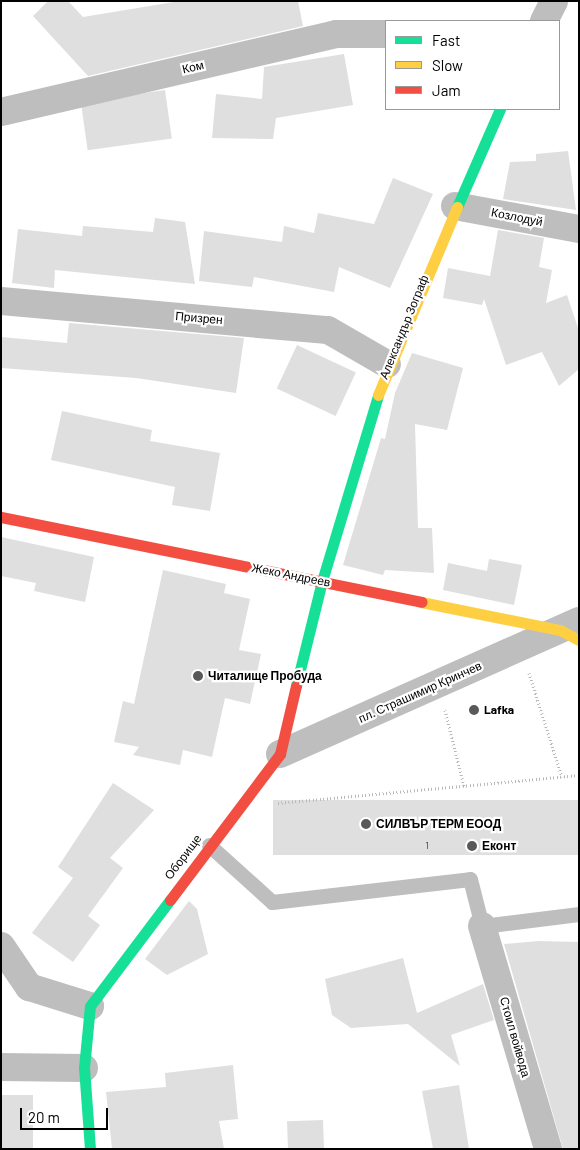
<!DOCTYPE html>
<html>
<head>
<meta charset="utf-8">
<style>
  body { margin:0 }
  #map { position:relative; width:580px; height:1150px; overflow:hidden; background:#fff; font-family:Barlow,sans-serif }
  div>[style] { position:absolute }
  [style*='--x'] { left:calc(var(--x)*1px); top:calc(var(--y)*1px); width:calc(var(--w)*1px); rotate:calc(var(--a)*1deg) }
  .building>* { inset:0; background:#dfdfdf; transform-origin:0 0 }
  .path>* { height:3px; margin-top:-1.5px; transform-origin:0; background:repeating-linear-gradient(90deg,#b9b9b9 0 1px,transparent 0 3.5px) }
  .lane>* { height:15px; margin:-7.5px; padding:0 7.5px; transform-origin:7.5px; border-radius:7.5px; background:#bebebe }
  .street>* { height:28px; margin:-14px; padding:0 14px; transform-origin:14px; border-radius:14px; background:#bebebe }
  .fast>* { height:11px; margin:-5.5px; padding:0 5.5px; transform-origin:5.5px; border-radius:5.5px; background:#16e098 }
  .slow>* { height:11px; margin:-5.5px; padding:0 5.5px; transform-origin:5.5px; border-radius:5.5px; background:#ffcf43 }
  .jam>* { height:11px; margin:-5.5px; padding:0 5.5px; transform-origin:5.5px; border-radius:5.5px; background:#f24e42 }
  .dots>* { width:14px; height:14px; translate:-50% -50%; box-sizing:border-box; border:2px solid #fff; border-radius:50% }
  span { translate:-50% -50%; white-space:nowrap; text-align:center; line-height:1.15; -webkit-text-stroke:4.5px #fff; paint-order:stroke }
  .number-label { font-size:10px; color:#383838 }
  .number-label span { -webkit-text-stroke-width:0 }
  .street-label { font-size:12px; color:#000 }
  .poi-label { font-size:12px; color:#000; font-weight:700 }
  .left { translate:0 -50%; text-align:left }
  .frame { position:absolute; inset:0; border:2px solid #000; pointer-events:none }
  .legend { position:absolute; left:385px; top:20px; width:175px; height:90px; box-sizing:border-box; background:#fff; border:1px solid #999; margin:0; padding:6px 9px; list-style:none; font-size:15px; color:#000 }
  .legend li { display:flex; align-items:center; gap:10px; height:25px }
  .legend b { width:25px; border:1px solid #999 }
  .scale { position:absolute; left:20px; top:1108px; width:88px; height:22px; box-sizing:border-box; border:2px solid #000; border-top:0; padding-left:6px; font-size:15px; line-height:18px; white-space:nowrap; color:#000; -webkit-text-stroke:4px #fff; paint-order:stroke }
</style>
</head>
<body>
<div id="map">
  <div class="building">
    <div style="clip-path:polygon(48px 1px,68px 1px,83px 17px,180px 1px,298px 1px,303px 26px,88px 76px,33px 16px)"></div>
    <div style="clip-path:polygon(344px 54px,353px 105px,276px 118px,273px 139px,212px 138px,216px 94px,262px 99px,264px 67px)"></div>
    <div style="left:165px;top:90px;width:49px;height:85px;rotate:82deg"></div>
    <div style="clip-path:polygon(568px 151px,576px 210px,503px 199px,510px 162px,536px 161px,536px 154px)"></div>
    <div style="clip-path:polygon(393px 178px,433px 194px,390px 288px,339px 267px,334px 292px,254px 277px,252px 287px,199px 281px,204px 231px,282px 242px,284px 226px,314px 233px,318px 213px,374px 224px)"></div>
    <div style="clip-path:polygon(155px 218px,185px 222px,195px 284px,55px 270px,54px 288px,12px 283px,18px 229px,82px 236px,83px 226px,153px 232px)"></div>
    <div style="clip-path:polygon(498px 230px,544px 238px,539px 267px,552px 270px,546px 303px,567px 295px,579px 331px,579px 369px,559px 386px,542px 352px,506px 365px,484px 299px,482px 305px,443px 298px,448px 268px,490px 276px)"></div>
    <div style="clip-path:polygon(69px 323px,244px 338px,236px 393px,136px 378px,1px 368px,1px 337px,67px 343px)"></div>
    <div style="left:297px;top:345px;width:65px;height:48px;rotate:25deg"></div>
    <div style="clip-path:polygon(412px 353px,463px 368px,447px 430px,415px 424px,418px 528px,432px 528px,434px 573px,385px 570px,383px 575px,343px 565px,381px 438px,385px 439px,395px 393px)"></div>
    <div style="clip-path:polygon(62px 411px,152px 430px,150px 441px,220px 453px,210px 511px,172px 505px,175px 487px,51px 460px)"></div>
    <div style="clip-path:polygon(1px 537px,94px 557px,85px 602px,34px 591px,36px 583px,1px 576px)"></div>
    <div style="clip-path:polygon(489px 559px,522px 565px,514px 605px,443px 590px,448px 563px,487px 571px)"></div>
    <div style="clip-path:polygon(163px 570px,226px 584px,224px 593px,250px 599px,239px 650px,261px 654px,250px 704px,225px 698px,212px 757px,183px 750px,180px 765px,133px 755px,139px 747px,114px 742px,123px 701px,134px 704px)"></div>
    <div style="clip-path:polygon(113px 783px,154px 810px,110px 858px,123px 868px,88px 916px,100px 925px,73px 962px,32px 933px,73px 878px,58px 867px)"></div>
    <div style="left:579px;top:800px;width:55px;height:306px;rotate:90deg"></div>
    <div style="clip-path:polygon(189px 901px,197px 909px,208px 954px,167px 975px,145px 959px)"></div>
    <div style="clip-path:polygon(539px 941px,579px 942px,579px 1149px,563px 1149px,504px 944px)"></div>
    <div style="clip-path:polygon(403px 958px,417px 1013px,483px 984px,494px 1020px,451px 1035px,460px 1066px,408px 1024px,351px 1028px,332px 1015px,325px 979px)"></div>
    <div style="clip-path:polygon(233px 1065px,238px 1119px,219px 1121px,224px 1149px,112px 1149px,106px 1092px,166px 1087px,165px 1073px)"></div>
    <div style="clip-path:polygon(459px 1085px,469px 1149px,433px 1149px,422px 1091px)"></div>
    <div style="left:1px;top:1095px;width:32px;height:54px"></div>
    <div style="left:323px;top:1120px;width:29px;height:36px;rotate:88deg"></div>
  </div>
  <div class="path">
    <div style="--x:529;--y:673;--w:109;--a:72.4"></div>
    <div style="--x:445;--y:710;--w:78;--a:76"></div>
    <div style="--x:278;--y:803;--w:302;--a:-5.3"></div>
  </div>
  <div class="lane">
    <div style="--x:209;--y:845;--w:85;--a:42.1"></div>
    <div style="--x:272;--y:902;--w:199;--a:-6.6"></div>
    <div style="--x:470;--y:879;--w:49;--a:75.7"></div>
    <div style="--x:482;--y:926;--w:98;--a:-7.1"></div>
  </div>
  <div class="street">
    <div style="--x:544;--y:21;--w:22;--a:-63"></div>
    <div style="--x:1;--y:112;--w:344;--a:-13.1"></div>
    <div style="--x:336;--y:34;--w:50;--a:0"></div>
    <div style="--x:455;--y:206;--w:126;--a:10.5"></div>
    <div style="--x:1;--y:301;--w:328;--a:5.1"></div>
    <div style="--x:328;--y:330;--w:68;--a:30"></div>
    <div style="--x:280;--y:754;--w:327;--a:-24"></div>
    <div style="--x:482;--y:926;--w:233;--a:73.5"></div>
    <div style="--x:1;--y:946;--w:50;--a:55.7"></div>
    <div style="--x:29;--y:987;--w:64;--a:17.3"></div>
    <div style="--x:1;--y:1067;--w:83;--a:0.7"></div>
  </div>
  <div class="fast">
    <div style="--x:457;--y:207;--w:107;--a:-66.3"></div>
    <div style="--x:296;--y:686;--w:108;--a:-76.1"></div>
    <div style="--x:322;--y:581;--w:194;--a:-73.2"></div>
    <div style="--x:90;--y:1149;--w:81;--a:-94.2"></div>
    <div style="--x:84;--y:1068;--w:62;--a:-84.5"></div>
    <div style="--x:90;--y:1006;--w:133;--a:-53"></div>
  </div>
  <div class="slow">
    <div style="--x:378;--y:395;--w:204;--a:-67.2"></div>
    <div style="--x:421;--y:602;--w:142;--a:11.4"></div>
    <div style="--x:560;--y:630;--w:21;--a:28"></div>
  </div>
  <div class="jam">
    <div style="--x:1;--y:517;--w:429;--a:11.4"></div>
    <div style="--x:170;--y:900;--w:183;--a:-53"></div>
    <div style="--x:280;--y:754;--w:70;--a:-76.8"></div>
  </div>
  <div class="dots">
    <div style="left:198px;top:676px;background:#595959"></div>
    <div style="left:474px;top:710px;background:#595959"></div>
    <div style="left:366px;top:824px;background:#595959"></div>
    <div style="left:472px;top:846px;background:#595959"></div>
  </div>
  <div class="number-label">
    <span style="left:427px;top:846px">1</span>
  </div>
  <div class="street-label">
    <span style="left:193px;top:67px;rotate:-13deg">Ком</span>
    <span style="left:517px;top:217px;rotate:11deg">Козлодуй</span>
    <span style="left:199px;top:318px;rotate:5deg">Призрен</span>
    <span style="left:404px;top:327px;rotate:-68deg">Александър Зограф</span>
    <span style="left:291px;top:575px;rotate:11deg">Жеко Андреев</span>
    <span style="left:420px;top:692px;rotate:-24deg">пл. Страшимир Кринчев</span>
    <span style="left:183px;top:857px;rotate:-53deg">Оборище</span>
    <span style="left:515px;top:1037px;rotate:74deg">Стоил войвода</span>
  </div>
  <div class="poi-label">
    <span class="left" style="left:208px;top:676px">Читалище Пробуда</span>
    <span class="left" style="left:484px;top:710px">Lafka</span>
    <span class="left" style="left:376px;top:824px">СИЛВЪР ТЕРМ ЕООД</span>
    <span class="left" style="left:482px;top:846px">Еконт</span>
  </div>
  <div class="frame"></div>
  <ul class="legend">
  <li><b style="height:6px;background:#16e098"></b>Fast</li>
  <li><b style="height:6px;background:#ffcf43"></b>Slow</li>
  <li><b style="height:6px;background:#f24e42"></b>Jam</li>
  </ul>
  <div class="scale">20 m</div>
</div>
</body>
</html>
